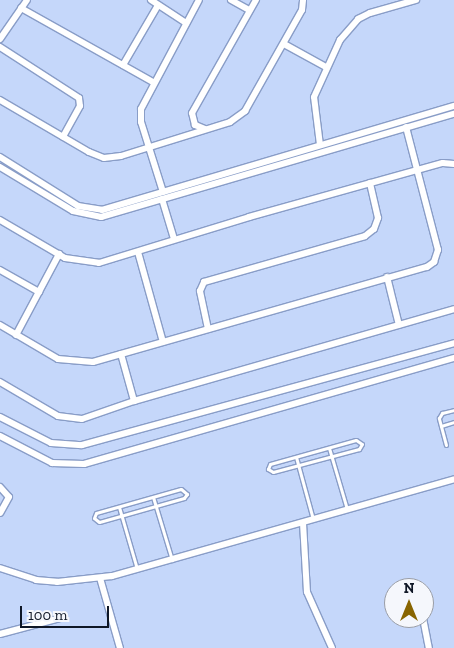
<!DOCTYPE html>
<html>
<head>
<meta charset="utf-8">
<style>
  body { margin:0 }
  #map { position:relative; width:454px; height:648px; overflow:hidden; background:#c5d7fa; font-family:"Zilla Slab",serif }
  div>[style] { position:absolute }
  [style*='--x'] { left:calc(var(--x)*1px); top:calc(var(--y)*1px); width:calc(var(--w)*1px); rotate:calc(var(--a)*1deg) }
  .roads { filter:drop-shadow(1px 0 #899dc7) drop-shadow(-1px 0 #899dc7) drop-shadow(0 1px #899dc7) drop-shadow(0 -1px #899dc7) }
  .lane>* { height:3px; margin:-1.5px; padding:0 1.5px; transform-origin:1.5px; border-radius:1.5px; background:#fff }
  .street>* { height:6px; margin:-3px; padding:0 3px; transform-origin:3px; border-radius:3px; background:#fff }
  span { translate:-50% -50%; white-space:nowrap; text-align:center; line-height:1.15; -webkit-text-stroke:4px #f5f7fc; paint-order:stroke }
  .north { position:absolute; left:384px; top:578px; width:50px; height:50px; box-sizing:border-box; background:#f5f7fc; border:1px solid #999da6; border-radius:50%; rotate:0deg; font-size:14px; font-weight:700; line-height:20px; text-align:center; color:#0f1726 }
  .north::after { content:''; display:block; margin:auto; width:18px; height:22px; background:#886501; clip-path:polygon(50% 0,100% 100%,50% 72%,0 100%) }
  .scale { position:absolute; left:20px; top:606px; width:89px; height:22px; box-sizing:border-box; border:2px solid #0f1726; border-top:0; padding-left:6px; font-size:15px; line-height:18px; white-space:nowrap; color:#0f1726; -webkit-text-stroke:4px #f5f7fc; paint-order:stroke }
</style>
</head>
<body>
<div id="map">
  <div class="roads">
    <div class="lane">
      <div style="--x:441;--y:426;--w:14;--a:-17"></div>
      <div style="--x:356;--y:440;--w:7;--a:34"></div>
      <div style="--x:362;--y:444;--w:6;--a:121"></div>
      <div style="--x:359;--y:449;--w:89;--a:165"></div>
      <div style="--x:273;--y:472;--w:6;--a:-149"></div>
      <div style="--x:268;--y:469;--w:5;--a:-68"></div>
      <div style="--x:270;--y:464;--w:89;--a:-15.6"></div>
      <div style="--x:446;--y:445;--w:28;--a:-105"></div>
      <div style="--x:439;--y:418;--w:6;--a:-59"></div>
      <div style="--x:442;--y:413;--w:12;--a:-14"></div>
      <div style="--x:329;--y:448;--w:64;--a:73.6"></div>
      <div style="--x:296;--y:457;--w:64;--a:74.7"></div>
      <div style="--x:181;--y:489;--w:8;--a:40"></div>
      <div style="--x:187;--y:494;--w:5;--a:127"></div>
      <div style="--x:184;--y:498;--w:88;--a:164.2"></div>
      <div style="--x:99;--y:522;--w:6;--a:-141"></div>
      <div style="--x:94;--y:518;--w:5;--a:-68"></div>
      <div style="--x:96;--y:513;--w:88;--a:-15.8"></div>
      <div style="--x:153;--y:497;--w:66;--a:73.2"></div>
      <div style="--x:119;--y:507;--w:65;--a:73.8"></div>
    </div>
    <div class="street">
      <div style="--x:151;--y:0;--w:42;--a:33.3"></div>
      <div style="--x:231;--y:0;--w:21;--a:29"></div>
      <div style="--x:21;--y:8;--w:151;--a:29.3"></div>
      <div style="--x:0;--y:39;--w:47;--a:-55.3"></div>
      <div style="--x:284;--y:44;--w:48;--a:28.7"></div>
      <div style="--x:0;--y:47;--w:94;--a:32.8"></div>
      <div style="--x:79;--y:98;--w:8;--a:83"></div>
      <div style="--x:80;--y:106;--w:35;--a:119"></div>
      <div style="--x:123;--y:65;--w:69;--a:-59.7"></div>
      <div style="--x:0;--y:100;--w:103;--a:30.3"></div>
      <div style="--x:89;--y:152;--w:16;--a:22"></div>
      <div style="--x:104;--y:158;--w:17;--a:-7"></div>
      <div style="--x:121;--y:156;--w:114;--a:-17.3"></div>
      <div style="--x:230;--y:122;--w:19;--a:-36"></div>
      <div style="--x:245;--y:111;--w:116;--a:-60.6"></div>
      <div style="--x:302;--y:10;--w:10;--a:-84"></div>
      <div style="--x:205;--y:129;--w:11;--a:-158"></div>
      <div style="--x:195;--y:125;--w:12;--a:-104"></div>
      <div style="--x:192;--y:113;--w:130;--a:-60.5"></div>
      <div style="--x:320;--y:145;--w:48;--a:-97.1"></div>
      <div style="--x:314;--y:97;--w:63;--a:-65.5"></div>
      <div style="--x:340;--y:40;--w:28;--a:-49"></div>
      <div style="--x:358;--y:19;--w:13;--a:-27"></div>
      <div style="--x:370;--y:13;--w:48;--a:-15.8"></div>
      <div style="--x:0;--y:157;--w:92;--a:32.1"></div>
      <div style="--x:78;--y:206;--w:24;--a:9"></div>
      <div style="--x:102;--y:210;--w:367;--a:-16.5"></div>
      <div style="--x:0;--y:167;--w:85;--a:31.1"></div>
      <div style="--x:73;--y:211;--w:29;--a:12"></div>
      <div style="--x:101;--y:217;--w:368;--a:-16.3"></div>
      <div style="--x:163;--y:192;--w:73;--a:-107.4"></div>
      <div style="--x:141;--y:122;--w:13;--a:-90"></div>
      <div style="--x:141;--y:109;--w:123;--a:-62"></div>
      <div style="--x:162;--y:199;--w:42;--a:73.3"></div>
      <div style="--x:0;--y:220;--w:75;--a:30.3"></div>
      <div style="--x:65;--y:258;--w:34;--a:8"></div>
      <div style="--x:99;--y:263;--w:157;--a:-17"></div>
      <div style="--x:249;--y:217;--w:201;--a:-15.6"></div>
      <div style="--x:443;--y:163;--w:11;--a:5"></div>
      <div style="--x:138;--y:252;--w:93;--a:74.5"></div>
      <div style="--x:0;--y:270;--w:45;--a:29.4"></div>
      <div style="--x:387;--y:277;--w:49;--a:76"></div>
      <div style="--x:0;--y:325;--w:67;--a:30.4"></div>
      <div style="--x:58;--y:359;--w:35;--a:5"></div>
      <div style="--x:93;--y:362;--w:347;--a:-15.9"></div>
      <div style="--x:427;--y:267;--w:9;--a:-36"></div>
      <div style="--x:434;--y:262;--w:13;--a:-72"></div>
      <div style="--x:438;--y:250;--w:127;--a:-104.6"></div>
      <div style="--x:208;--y:329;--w:39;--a:-102"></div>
      <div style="--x:200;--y:291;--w:10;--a:-66"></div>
      <div style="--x:204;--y:282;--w:167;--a:-15.9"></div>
      <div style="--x:365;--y:236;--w:11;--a:-38"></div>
      <div style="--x:374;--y:229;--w:12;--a:-70"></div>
      <div style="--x:378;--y:218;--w:36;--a:-103"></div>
      <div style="--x:16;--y:335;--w:92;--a:-62"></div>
      <div style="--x:121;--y:354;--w:49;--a:74.5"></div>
      <div style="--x:0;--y:382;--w:67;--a:30.4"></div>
      <div style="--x:58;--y:416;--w:24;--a:7"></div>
      <div style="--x:82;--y:419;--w:55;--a:-19.1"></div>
      <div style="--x:134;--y:401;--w:333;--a:-16"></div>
      <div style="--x:0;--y:417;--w:57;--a:27"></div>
      <div style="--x:51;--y:443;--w:31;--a:4"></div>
      <div style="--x:82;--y:445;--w:386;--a:-15.3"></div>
      <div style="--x:0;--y:436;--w:59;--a:27.4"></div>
      <div style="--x:52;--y:463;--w:32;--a:2"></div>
      <div style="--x:84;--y:464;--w:385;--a:-16"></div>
      <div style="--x:0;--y:487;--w:13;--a:48"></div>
      <div style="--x:9;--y:497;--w:18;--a:119"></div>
      <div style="--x:303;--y:523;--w:69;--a:86.7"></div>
      <div style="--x:307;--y:592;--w:61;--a:65.9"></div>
      <div style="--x:0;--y:568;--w:38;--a:18"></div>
      <div style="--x:36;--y:580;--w:21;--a:5"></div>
      <div style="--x:57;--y:582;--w:55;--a:-6.2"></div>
      <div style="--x:112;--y:576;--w:355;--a:-15.8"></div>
      <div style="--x:100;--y:578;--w:73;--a:74.1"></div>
      <div style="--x:423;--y:618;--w:31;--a:79"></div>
      <div style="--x:0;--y:634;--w:62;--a:-14.9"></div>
    </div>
  </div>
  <div class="north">N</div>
  <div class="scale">100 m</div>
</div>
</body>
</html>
